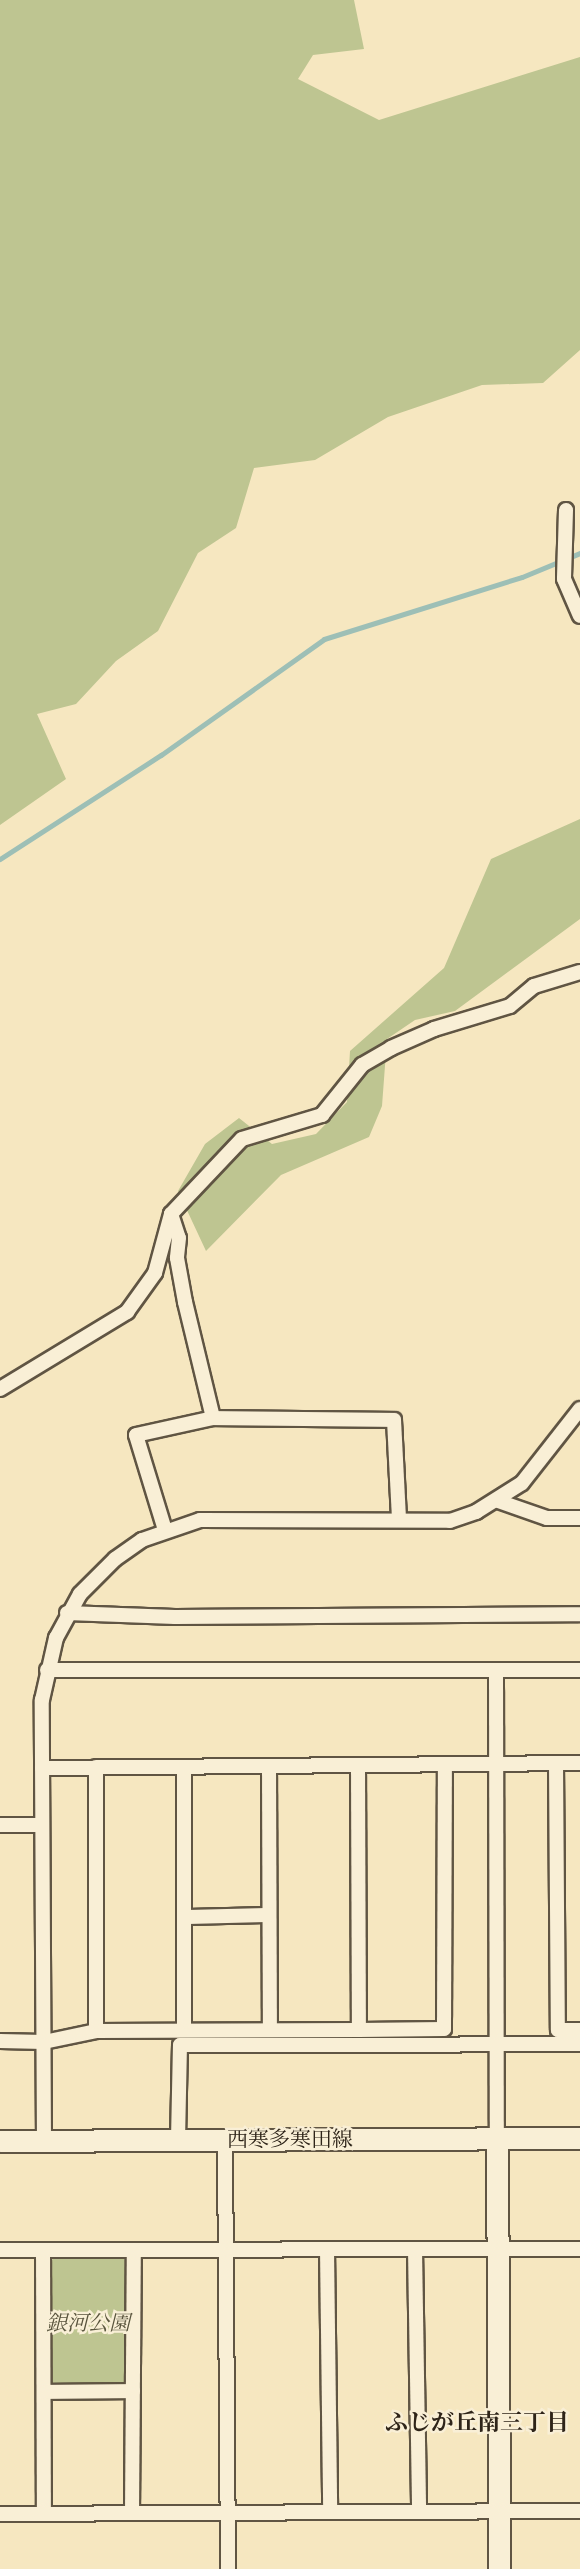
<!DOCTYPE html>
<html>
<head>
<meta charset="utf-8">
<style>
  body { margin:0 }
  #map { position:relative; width:580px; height:2569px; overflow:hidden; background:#f6e7c0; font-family:"Libre Caslon Text","Noto Serif JP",serif }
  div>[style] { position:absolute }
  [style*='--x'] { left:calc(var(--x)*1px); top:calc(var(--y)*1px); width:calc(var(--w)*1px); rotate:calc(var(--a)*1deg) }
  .green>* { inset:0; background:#bec591 }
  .stream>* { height:5px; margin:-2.5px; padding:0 2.5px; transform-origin:2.5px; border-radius:2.5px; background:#9dbfb6 }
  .roads { filter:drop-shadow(2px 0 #605543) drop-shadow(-2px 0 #605543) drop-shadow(0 2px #605543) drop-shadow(0 -2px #605543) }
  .street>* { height:14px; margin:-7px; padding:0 7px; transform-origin:7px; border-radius:7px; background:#f9efd6 }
  .secondary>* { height:21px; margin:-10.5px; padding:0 10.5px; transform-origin:10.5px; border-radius:10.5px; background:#f9efd6 }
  span { translate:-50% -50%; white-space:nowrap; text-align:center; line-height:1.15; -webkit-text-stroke:5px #f9efd6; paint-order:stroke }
  .street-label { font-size:21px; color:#2e2419 }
  .park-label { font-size:21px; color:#59543d; font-style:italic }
  .neighbourhood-label { font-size:23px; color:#2e2419; font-weight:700 }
</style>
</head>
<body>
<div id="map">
  <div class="green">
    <div style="clip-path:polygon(0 0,354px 0,364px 49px,313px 55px,298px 79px,379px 120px,580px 57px,580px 350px,543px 383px,482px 385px,388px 417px,315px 460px,254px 468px,236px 528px,198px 553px,158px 631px,116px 661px,76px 704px,37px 714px,66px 779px,0 825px)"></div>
    <div style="clip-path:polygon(580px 819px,580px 919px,455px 1011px,415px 1020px,387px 1039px,382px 1106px,369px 1137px,281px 1175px,206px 1251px,178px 1191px,205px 1144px,239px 1118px,272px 1144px,316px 1134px,347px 1102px,350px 1051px,444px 968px,491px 859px)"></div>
    <div style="clip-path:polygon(54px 2257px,123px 2257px,127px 2263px,126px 2382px,120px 2387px,55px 2387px,50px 2382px,49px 2265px)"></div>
  </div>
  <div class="stream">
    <div style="--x:0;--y:859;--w:192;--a:-32.9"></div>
    <div style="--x:161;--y:755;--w:200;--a:-35.4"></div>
    <div style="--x:324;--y:639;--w:207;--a:-17.4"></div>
    <div style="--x:522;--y:577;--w:63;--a:-22.5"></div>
  </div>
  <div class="roads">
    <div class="street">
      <div style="--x:566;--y:510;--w:69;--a:91.7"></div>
      <div style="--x:564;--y:579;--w:40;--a:66.6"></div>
      <div style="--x:171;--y:1214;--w:25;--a:72"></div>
      <div style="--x:179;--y:1238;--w:20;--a:96"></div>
      <div style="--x:177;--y:1258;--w:45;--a:79.7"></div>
      <div style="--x:185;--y:1302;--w:119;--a:76.4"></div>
      <div style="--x:0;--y:1389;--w:149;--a:-31.2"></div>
      <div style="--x:127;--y:1312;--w:48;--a:-54.3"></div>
      <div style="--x:155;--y:1273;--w:61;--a:-74.8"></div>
      <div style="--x:171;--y:1214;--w:103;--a:-46.6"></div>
      <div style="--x:242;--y:1139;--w:84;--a:-16.7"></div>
      <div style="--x:322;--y:1115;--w:64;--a:-51.3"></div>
      <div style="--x:362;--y:1065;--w:34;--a:-30"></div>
      <div style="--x:391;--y:1048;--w:47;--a:-23.8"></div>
      <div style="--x:434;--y:1029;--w:79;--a:-16.8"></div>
      <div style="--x:510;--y:1006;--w:31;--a:-40"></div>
      <div style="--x:534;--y:986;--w:48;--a:-16.9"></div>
      <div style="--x:498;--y:1501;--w:52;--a:19.1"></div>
      <div style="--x:547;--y:1518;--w:33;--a:0"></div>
      <div style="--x:165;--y:1530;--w:99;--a:-107"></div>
      <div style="--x:136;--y:1435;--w:79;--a:-12.4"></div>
      <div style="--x:213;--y:1418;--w:181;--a:0.6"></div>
      <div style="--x:394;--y:1420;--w:100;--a:87.1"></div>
      <div style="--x:67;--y:1613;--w:108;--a:2.1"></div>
      <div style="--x:175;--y:1617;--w:405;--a:-0.4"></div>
      <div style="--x:47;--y:1670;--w:533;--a:0"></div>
      <div style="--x:496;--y:1670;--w:469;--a:89.9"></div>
      <div style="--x:556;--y:1763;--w:267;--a:89.6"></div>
      <div style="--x:558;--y:2030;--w:22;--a:0"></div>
      <div style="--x:358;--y:1765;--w:265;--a:89.8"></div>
      <div style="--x:269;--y:1766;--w:263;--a:89.8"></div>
      <div style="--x:96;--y:1767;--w:264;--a:90"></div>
      <div style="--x:96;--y:2031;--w:263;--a:-0.2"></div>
      <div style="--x:359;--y:2030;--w:85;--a:-0.7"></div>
      <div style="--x:444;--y:2029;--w:265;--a:-89.8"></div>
      <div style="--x:42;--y:1768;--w:538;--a:-0.53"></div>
      <div style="--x:0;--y:1825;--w:42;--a:0"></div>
      <div style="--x:185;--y:1917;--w:84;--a:-1.4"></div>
      <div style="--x:184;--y:2030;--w:263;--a:-90"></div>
      <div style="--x:0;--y:2041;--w:44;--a:1.3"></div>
      <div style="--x:44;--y:2042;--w:53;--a:-11.9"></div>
      <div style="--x:178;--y:2140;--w:95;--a:-88.8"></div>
      <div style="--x:180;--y:2045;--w:400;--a:-0.1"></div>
      <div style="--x:225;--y:2140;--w:429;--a:89.6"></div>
      <div style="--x:44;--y:2141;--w:441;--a:-90.3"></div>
      <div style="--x:42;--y:1700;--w:64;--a:-77.3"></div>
      <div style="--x:56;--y:1638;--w:50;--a:-61.4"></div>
      <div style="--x:80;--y:1594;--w:49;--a:-45"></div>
      <div style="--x:115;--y:1559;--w:33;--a:-35"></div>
      <div style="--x:142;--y:1540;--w:61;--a:-19"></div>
      <div style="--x:200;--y:1520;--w:250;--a:0.2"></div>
      <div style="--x:450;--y:1521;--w:28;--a:-19"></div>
      <div style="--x:476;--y:1512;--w:54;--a:-32.2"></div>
      <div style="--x:522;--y:1483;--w:94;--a:-51.9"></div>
      <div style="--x:327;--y:2249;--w:263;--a:89.3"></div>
      <div style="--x:415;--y:2249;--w:263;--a:89.1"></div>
      <div style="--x:0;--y:2250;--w:580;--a:-0.1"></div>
      <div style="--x:43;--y:2250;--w:263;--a:89.8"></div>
      <div style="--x:44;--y:2392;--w:89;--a:-0.6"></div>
      <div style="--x:132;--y:2513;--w:263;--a:-89.6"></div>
      <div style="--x:0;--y:2514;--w:580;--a:-0.3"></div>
    </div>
    <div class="secondary">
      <div style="--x:497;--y:2139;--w:430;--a:89.7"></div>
      <div style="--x:0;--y:2141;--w:580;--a:-0.3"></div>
    </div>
  </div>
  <div class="street-label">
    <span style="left:290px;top:2139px">西寒多寒田線</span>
  </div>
  <div class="park-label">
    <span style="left:88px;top:2323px">銀河公園</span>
  </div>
  <div class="neighbourhood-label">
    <span style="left:477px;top:2422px">ふじが丘南三丁目</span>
  </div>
</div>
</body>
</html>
